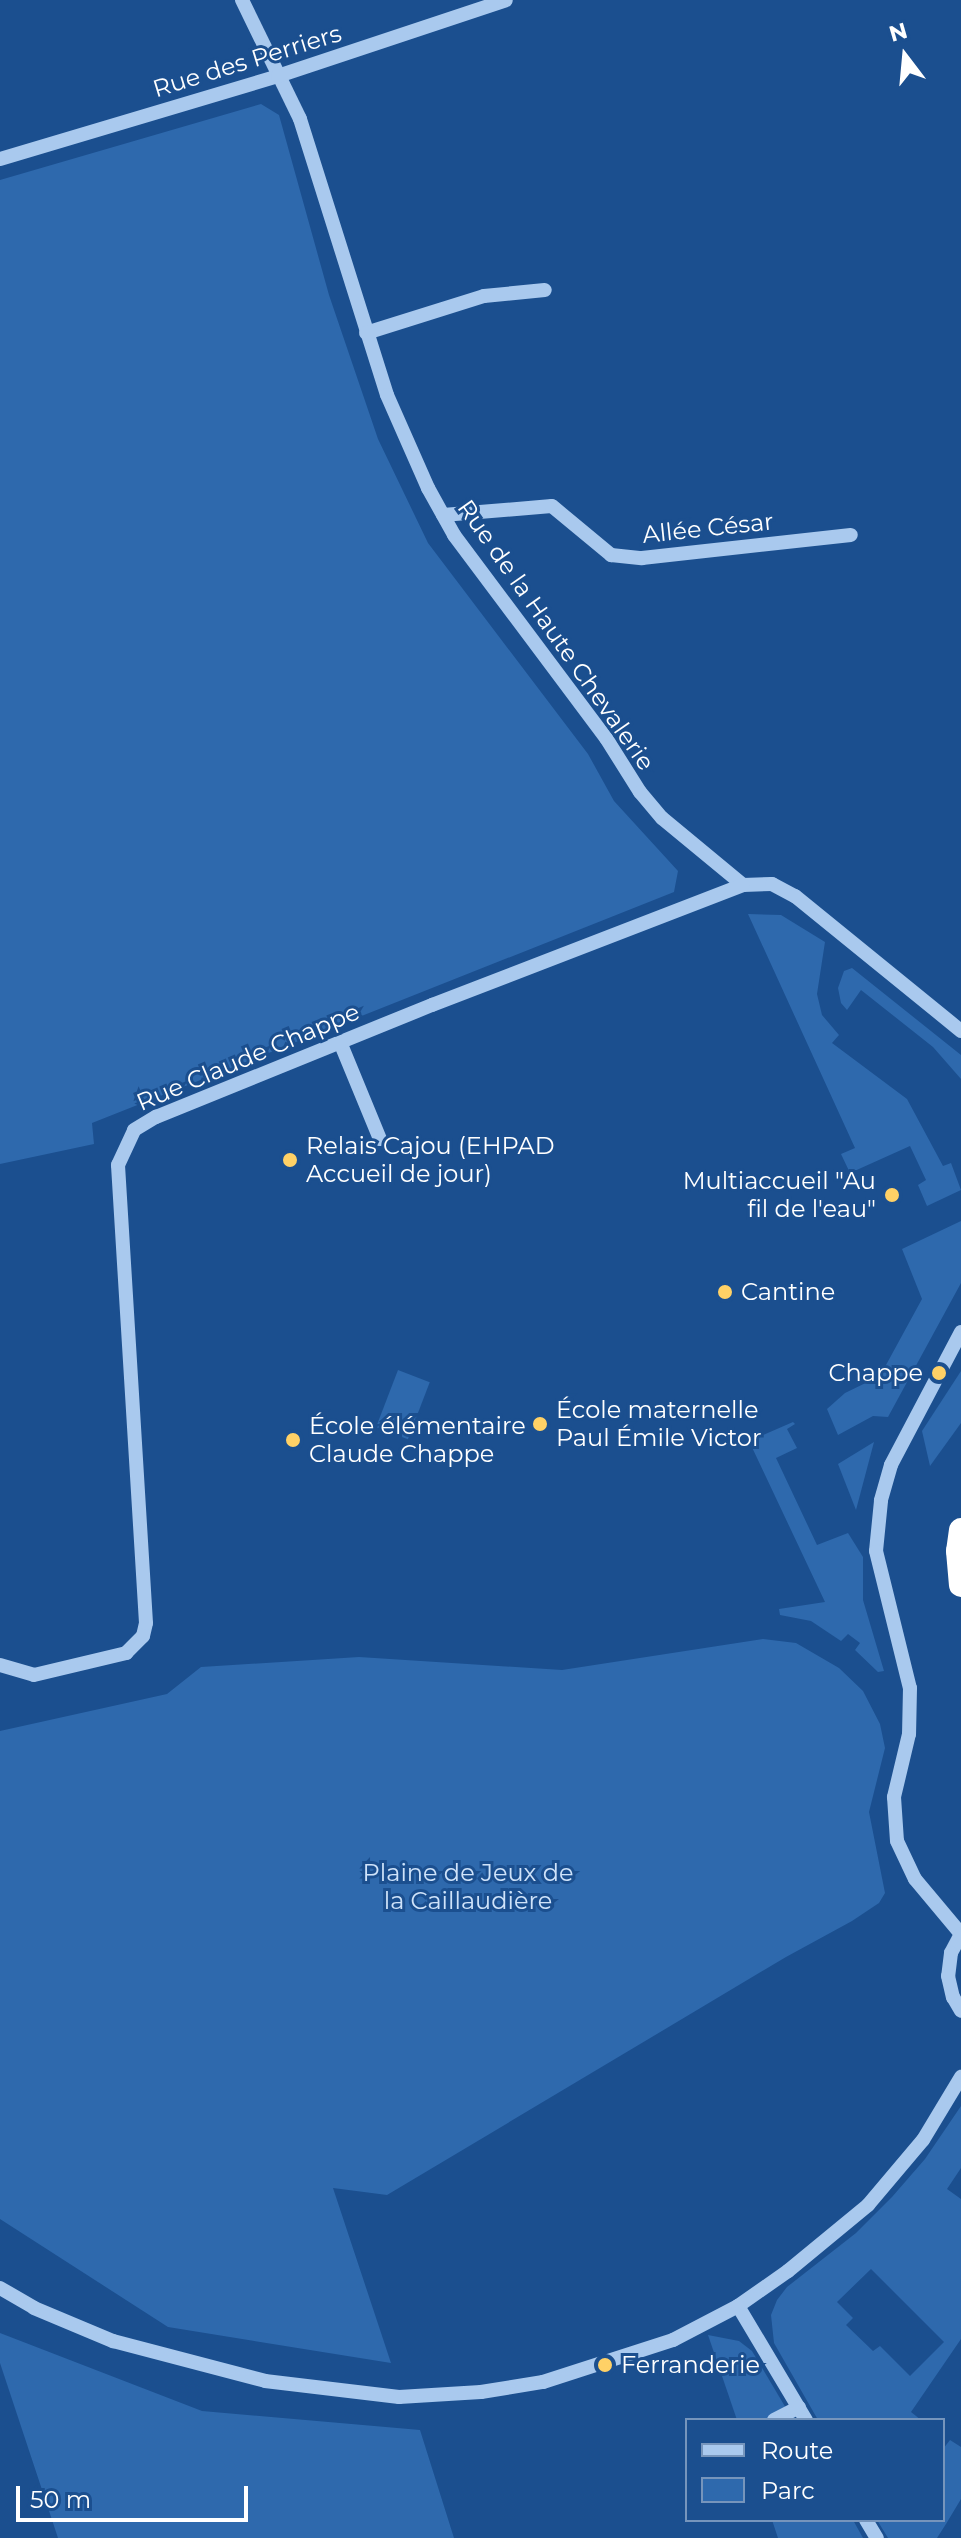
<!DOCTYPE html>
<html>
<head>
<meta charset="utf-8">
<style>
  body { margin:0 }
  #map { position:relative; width:961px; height:2538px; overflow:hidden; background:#1b4f8f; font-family:Montserrat,sans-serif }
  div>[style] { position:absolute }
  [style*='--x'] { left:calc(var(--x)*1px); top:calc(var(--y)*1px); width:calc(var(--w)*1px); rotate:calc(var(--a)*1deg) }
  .green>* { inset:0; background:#2e69ad; transform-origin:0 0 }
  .minor>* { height:14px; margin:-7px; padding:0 7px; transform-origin:7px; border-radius:7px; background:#a9c9ee }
  .highway>* { height:24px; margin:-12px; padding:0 12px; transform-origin:12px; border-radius:12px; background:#fff }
  .dots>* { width:22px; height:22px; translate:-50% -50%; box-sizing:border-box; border:4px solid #1b4f8f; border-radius:50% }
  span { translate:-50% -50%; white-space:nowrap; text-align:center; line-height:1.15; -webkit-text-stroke:6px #1b4f8f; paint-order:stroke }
  .street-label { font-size:24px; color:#fff }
  .poi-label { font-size:24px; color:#fff }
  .left { translate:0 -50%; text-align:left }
  .right { translate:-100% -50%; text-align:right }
  .park-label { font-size:24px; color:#cfe3fa }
  .legend { position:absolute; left:685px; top:2418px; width:260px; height:104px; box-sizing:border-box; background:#1b4f8f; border:2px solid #7695bc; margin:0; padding:10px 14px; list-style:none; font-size:24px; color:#fff }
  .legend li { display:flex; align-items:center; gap:16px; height:40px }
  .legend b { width:40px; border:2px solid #7695bc }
  .north { position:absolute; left:865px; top:16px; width:80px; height:80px; -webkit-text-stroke:6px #1b4f8f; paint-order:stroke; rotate:344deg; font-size:22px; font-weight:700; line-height:32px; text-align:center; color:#fff }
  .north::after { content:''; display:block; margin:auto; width:28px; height:36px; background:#fff; clip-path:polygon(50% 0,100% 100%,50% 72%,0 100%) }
  .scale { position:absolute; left:16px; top:2486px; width:232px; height:36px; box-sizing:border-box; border:4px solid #fff; border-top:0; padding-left:10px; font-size:24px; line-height:28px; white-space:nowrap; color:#fff; -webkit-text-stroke:6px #1b4f8f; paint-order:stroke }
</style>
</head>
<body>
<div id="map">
  <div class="green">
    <div style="clip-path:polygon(261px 104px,279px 115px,329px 295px,378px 439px,428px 543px,588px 754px,614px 801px,678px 871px,674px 892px,92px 1123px,94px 1144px,0 1164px,0 180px)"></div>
    <div style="clip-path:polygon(748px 914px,781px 915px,825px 942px,817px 994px,822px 1015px,839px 1035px,832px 1043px,907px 1099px,943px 1166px,951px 1163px,961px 1190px,927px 1206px,918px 1185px,926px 1180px,910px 1146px,850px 1173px,841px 1154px,855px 1148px)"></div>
    <div style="clip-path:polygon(852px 968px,961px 1055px,961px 1079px,933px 1047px,861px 990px,847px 1010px,841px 1003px,838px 988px,844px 971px)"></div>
    <div style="clip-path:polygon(961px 1221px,961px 1283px,888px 1417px,873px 1416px,838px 1435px,827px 1409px,845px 1393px,880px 1376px,922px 1299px,902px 1249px)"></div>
    <div style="left:398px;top:1370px;width:34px;height:61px;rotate:21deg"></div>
    <div style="clip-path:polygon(961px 1371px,961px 1423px,930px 1466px,922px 1431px)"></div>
    <div style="clip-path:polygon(793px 1422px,795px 1424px,787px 1429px,797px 1448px,776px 1458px,817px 1545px,848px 1533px,863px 1557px,863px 1600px,884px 1671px,878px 1672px,855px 1650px,860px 1643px,848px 1634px,841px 1641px,811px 1621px,780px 1615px,779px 1609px,825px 1602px,749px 1441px)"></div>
    <div style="clip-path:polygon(874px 1442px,856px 1510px,838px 1464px)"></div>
    <div style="clip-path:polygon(763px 1639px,796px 1643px,839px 1668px,863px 1691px,880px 1724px,885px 1748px,869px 1812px,885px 1893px,879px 1903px,852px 1921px,786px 1957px,387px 2195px,333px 2188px,391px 2363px,168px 2327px,0 2219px,0 1731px,167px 1694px,201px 1667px,359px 1657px,562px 1670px)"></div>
    <div style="clip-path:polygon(evenodd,961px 2106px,961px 2168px,947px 2189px,961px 2199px,961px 2339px,911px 2412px,921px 2420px,818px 2420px,774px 2343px,771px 2315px,777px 2300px,787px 2287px,856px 2233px,892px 2197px,925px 2159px,961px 2106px,871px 2269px,944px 2342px,910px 2376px,880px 2346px,873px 2351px,846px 2325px,853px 2318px,837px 2302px,871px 2269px)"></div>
    <div style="clip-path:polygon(0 2333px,202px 2411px,420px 2430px,454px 2538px,58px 2538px,0 2363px)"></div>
    <div style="clip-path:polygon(708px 2335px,739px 2341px,752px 2351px,793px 2420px,737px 2420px)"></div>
    <div style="clip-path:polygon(950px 2440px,961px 2447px,961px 2499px,946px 2524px,937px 2538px,888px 2538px,877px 2520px,943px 2520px,943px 2449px)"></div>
    <div style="clip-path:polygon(772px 2520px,853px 2520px,863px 2538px,778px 2538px)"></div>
  </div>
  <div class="minor">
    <div style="--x:242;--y:0;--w:132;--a:64"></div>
    <div style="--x:300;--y:119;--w:289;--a:72.5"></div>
    <div style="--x:387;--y:395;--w:102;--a:66.2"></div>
    <div style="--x:428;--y:488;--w:54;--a:61"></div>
    <div style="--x:454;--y:535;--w:254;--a:53.2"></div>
    <div style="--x:606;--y:738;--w:64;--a:57.8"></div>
    <div style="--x:640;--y:792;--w:34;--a:50"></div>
    <div style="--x:662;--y:818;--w:105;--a:39.6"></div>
    <div style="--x:743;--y:885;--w:29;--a:-2"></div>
    <div style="--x:772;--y:884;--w:26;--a:28"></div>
    <div style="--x:795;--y:896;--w:214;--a:39.1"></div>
    <div style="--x:0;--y:159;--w:290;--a:-16.6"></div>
    <div style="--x:278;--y:76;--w:240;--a:-18.4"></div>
    <div style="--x:366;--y:333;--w:124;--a:-17.4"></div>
    <div style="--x:484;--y:296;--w:61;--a:-5.6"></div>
    <div style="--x:443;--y:515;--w:109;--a:-4.7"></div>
    <div style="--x:552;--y:506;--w:77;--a:39.7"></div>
    <div style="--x:611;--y:555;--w:31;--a:6"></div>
    <div style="--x:642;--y:558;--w:210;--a:-6.3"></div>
    <div style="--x:340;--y:1042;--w:105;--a:67.6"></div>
    <div style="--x:961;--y:1332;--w:150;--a:117.8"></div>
    <div style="--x:891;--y:1465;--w:37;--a:106"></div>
    <div style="--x:881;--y:1501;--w:50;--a:95.7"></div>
    <div style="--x:876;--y:1551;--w:141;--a:76.1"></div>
    <div style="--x:910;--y:1688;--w:46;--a:91.2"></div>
    <div style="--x:909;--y:1734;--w:65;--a:103.4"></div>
    <div style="--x:894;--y:1797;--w:44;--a:86.1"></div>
    <div style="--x:897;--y:1841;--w:42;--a:64.7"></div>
    <div style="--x:915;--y:1879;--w:72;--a:50.1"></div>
    <div style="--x:0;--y:1665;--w:35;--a:16"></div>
    <div style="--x:34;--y:1675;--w:95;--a:-13.4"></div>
    <div style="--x:126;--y:1653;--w:24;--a:-45"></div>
    <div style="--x:143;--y:1636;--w:13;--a:-77"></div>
    <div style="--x:146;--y:1623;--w:459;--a:-93.5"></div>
    <div style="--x:118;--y:1165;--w:38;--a:-65"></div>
    <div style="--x:134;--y:1130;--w:26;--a:-31"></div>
    <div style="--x:156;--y:1117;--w:298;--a:-22.1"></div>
    <div style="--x:432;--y:1005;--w:333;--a:-21.1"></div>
    <div style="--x:961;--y:1934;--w:21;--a:118"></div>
    <div style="--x:951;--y:1953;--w:23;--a:97"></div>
    <div style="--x:948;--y:1976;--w:22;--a:77"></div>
    <div style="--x:953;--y:1997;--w:16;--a:60"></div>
    <div style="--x:0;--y:2288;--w:39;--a:30"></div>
    <div style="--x:34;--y:2308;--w:86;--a:22.7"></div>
    <div style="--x:113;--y:2341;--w:157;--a:14.7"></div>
    <div style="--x:265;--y:2381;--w:135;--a:6.8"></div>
    <div style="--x:399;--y:2397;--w:82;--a:-3.5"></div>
    <div style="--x:481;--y:2392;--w:63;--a:-9.2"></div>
    <div style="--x:543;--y:2382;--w:137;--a:-17.9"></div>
    <div style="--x:673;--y:2340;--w:73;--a:-27.6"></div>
    <div style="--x:738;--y:2306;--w:61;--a:-35"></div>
    <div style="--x:788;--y:2271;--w:104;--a:-39.5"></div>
    <div style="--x:868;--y:2205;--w:85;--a:-49.8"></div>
    <div style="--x:923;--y:2140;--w:74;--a:-58.9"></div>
    <div style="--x:738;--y:2306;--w:133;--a:59.2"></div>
    <div style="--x:774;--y:2420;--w:28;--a:-27"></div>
    <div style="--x:866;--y:2520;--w:21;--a:59"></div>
  </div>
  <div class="highway">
    <div style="--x:961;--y:1530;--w:21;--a:98"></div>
    <div style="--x:958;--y:1551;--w:34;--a:85"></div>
  </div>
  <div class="dots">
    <div style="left:290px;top:1160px;background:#ffd166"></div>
    <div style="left:892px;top:1195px;background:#ffd166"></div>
    <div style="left:725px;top:1292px;background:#ffd166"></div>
    <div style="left:939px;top:1373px;background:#ffd166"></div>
    <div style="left:540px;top:1424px;background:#ffd166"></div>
    <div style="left:293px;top:1440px;background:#ffd166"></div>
    <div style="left:605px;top:2365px;background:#ffd166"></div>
  </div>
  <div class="street-label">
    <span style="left:247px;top:61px;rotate:-17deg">Rue des Perriers</span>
    <span style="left:708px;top:528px;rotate:-6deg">Allée César</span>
    <span style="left:556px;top:635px;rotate:55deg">Rue de la Haute Chevalerie</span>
    <span style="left:248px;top:1057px;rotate:-23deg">Rue Claude Chappe</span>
  </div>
  <div class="poi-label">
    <span class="left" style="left:306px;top:1160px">Relais Cajou (EHPAD<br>Accueil de jour)</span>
    <span class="right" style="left:876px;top:1195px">Multiaccueil "Au<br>fil de l'eau"</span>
    <span class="left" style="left:741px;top:1292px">Cantine</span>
    <span class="right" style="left:923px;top:1373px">Chappe</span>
    <span class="left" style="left:556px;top:1424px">École maternelle<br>Paul Émile Victor</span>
    <span class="left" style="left:309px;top:1440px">École élémentaire<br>Claude Chappe</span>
    <span class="left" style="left:621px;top:2365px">Ferranderie</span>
  </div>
  <div class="park-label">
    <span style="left:468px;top:1887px">Plaine de Jeux de<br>la Caillaudière</span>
  </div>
  <ul class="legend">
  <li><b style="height:10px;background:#a9c9ee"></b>Route</li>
  <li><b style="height:22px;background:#2e69ad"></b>Parc</li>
  </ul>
  <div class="north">N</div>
  <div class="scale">50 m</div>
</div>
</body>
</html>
